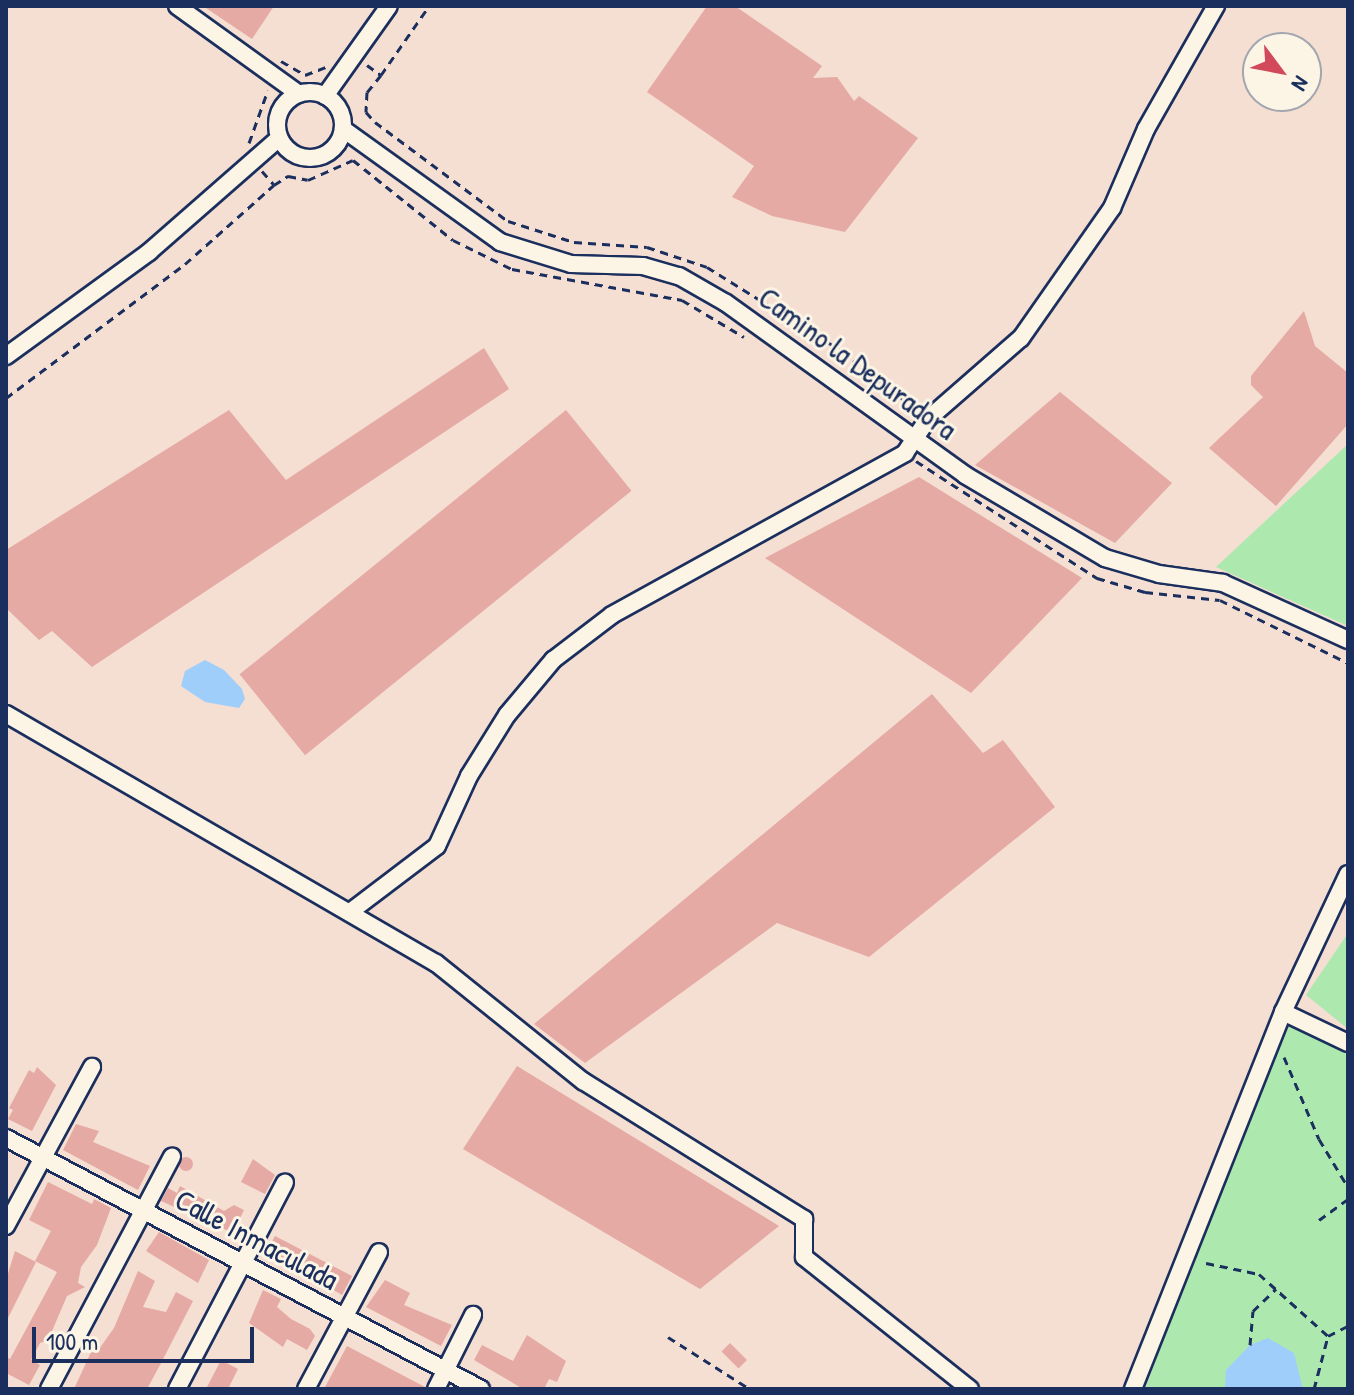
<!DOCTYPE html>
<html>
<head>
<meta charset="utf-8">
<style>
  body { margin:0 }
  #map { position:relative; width:1354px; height:1395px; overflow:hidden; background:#f5ded2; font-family:"Patrick Hand",sans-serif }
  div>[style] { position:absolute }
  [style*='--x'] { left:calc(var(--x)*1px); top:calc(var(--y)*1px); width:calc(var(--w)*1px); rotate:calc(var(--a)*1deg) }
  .green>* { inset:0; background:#ade9af }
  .water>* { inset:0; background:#9fcefb }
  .building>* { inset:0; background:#e5aaa4; transform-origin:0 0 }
  .round { border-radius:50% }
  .path>* { height:3px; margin-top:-1.5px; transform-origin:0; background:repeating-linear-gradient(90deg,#1b2f5e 0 8px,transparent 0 14px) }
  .roads { filter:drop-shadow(2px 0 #1b2f5e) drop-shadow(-2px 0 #1b2f5e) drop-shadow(0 2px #1b2f5e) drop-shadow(0 -2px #1b2f5e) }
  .minor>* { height:16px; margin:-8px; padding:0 8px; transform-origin:8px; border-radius:8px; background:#fcf5e5 }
  .minor>.ring { margin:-8px; padding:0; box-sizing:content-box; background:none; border:16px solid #fcf5e5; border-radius:50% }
  span { translate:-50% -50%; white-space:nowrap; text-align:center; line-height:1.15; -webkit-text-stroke:6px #fcf5e5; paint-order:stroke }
  .street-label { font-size:30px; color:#1b2f5e }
  .frame { position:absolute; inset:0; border:8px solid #1b2f5e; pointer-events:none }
  .north { position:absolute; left:1242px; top:32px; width:80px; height:80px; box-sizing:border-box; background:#fcf5e5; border:2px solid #a2a6af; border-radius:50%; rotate:122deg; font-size:22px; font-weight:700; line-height:32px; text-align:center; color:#1b2f5e }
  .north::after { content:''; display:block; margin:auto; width:28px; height:36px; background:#d1495b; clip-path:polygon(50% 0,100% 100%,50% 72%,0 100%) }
  .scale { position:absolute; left:32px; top:1327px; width:222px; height:36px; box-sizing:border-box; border:4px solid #1b2f5e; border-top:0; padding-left:10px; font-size:24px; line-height:28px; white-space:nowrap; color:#1b2f5e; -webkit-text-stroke:6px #fcf5e5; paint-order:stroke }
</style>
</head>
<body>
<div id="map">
  <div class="green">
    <div style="clip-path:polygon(1348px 444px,1348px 626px,1216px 567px)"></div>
    <div style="clip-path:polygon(1348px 933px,1348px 1029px,1306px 995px)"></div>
    <div style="clip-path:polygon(1283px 1012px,1348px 1043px,1348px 1389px,1145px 1389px)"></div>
  </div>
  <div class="water">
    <div style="clip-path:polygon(205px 660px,224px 670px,242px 689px,245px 699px,239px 708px,205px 702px,181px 686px,185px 671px)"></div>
    <div style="clip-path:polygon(1268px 1338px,1294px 1353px,1303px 1389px,1225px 1389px,1226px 1370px,1250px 1345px)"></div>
  </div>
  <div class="building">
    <div style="clip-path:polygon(203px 6px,274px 6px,252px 39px)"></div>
    <div style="clip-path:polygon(707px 6px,735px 6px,822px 66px,813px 78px,837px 77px,854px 101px,859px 96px,918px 138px,845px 232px,772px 216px,732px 197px,754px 166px,647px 92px)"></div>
    <div style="clip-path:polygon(1304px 311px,1315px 346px,1348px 373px,1348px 424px,1276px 506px,1209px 448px,1263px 397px,1251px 385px,1251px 376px)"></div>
    <div style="clip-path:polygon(484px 348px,509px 389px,92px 667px,52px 631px,39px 640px,6px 608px,6px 550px,229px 410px,286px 480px)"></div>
    <div style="clip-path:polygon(1060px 392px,1172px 483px,1115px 543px,975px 465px)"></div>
    <div style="left:566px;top:410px;width:104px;height:420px;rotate:51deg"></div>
    <div style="clip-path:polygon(919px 477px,1082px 578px,971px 693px,765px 558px)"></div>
    <div style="clip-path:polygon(932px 694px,983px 753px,1003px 740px,1055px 807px,869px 957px,777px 923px,585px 1063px,534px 1024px)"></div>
    <div style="clip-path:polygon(517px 1066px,779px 1226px,700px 1289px,463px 1149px)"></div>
    <div style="clip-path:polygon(37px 1067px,56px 1085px,32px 1131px,8px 1119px,13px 1110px,9px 1108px,29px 1070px,34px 1073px)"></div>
    <div style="clip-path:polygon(76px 1124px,99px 1131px,93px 1142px,150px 1166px,138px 1190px,63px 1150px)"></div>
    <div class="round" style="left:179px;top:1157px;width:14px;height:14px"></div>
    <div style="clip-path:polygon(253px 1159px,275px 1175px,265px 1194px,241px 1182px)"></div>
    <div style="clip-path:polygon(48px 1182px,92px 1204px,94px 1199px,111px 1208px,97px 1245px,81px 1267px,78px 1283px,85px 1287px,67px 1296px,52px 1331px,61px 1336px,40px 1343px,31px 1360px,40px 1365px,29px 1385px,6px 1373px,6px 1357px,10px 1359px,57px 1272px,35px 1261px,51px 1231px,29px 1220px)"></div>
    <div style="clip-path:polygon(180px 1186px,224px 1211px,234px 1205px,244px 1210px,233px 1233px,161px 1201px,168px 1188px,177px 1193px)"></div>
    <div style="clip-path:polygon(159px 1232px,209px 1260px,198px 1283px,146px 1251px)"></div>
    <div style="clip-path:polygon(275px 1236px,352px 1276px,342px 1295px,267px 1251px)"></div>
    <div style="clip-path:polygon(15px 1251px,36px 1262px,6px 1322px,6px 1280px)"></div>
    <div style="clip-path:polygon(138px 1271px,155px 1281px,143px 1307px,166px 1312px,176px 1292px,193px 1301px,160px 1365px,147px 1389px,74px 1389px,91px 1352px,99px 1349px,114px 1328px)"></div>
    <div style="clip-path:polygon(385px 1280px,410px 1293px,404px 1305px,452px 1325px,441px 1346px,366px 1307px)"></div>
    <div style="clip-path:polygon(263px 1290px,281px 1299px,277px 1307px,291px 1319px,310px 1329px,315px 1336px,307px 1350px,287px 1339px,283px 1347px,249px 1323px)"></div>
    <div style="clip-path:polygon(527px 1335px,566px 1361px,557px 1382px,549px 1379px,544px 1389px,523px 1389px,474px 1360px,482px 1345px,513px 1361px)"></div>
    <div style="left:730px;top:1343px;width:24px;height:12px;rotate:45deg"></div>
    <div style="clip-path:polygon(347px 1346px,425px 1387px,425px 1389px,324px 1389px)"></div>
    <div style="clip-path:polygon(221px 1360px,238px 1369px,228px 1389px,206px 1389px)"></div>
  </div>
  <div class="path">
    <div style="--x:281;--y:61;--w:28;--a:30"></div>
    <div style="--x:305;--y:75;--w:22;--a:-21"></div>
    <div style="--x:367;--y:65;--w:17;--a:36"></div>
    <div style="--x:381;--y:75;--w:22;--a:129"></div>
    <div style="--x:367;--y:92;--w:20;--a:93"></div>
    <div style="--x:366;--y:112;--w:13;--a:48"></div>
    <div style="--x:375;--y:122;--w:166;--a:36.7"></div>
    <div style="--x:508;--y:221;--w:69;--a:17.7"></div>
    <div style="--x:574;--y:242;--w:73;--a:3.9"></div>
    <div style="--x:647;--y:247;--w:63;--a:18.4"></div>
    <div style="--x:707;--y:267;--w:159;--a:31.9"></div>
    <div style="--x:842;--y:351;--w:93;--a:38.5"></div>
    <div style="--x:381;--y:75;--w:84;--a:-55.2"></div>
    <div style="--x:249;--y:143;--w:56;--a:-70.3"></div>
    <div style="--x:262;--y:171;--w:18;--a:49"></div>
    <div style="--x:274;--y:185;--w:17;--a:-33"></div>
    <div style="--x:288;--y:176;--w:20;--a:11"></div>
    <div style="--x:308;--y:180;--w:49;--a:-24"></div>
    <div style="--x:353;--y:160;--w:128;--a:38.7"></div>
    <div style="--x:453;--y:240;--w:66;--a:26.2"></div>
    <div style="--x:512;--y:269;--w:173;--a:10.3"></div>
    <div style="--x:682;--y:300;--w:72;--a:30.8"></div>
    <div style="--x:6;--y:398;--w:224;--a:-36.8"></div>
    <div style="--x:185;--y:264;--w:119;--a:-41.6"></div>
    <div style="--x:916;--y:461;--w:216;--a:32.9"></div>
    <div style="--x:1097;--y:578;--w:50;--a:16.3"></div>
    <div style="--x:1145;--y:592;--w:75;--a:6.1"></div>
    <div style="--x:1220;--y:600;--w:143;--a:26.2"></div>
    <div style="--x:1284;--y:1057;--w:89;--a:66.9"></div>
    <div style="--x:1319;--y:1139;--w:56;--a:58.9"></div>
    <div style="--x:1319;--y:1220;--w:36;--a:-36"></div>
    <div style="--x:1206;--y:1263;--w:54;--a:11.7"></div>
    <div style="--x:1259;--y:1274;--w:93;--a:41.9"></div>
    <div style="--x:668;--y:1337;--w:97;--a:32.4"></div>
    <div style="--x:1250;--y:1345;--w:34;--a:-85"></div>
    <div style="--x:1253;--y:1311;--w:32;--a:-44"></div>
    <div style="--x:1314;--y:1389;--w:55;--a:-75.2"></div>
    <div style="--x:1328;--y:1336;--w:22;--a:-27"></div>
  </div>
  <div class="roads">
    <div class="minor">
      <div style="--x:177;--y:6;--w:150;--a:35.8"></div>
      <div class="ring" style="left:277px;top:92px;width:50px;height:50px"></div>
      <div style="--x:325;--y:96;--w:110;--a:-54.6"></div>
      <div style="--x:343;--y:129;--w:193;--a:35.7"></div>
      <div style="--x:500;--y:242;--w:74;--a:17.2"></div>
      <div style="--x:571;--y:264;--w:72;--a:1.6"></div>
      <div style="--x:643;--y:266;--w:37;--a:16"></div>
      <div style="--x:679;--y:276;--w:54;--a:29.9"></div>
      <div style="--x:726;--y:303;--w:294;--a:35.7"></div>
      <div style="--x:965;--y:475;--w:163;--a:30.7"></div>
      <div style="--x:1105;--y:558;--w:56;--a:16.5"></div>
      <div style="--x:1159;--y:574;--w:65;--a:8"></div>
      <div style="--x:1223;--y:583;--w:137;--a:24.5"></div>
      <div style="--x:6;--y:356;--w:177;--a:-36"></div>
      <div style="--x:149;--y:252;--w:173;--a:-41.2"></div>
      <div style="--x:6;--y:714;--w:497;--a:30.1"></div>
      <div style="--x:436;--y:963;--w:189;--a:38.8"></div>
      <div style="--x:583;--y:1081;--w:261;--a:32"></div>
      <div style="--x:804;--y:1219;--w:38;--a:90"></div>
      <div style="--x:804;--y:1257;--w:212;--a:38.5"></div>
      <div style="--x:1348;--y:874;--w:153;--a:115.2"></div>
      <div style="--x:1283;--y:1012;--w:72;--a:25.5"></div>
      <div style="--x:350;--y:912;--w:109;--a:-37.2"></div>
      <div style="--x:437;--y:846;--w:77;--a:-65.4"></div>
      <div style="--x:469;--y:776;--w:72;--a:-58.1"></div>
      <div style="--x:507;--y:715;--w:72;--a:-50.1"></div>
      <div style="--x:553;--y:660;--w:74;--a:-37.3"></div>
      <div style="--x:612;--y:615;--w:335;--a:-28.9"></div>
      <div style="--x:905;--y:453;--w:41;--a:-55.9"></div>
      <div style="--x:928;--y:419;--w:123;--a:-41.1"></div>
      <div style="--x:1021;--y:338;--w:159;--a:-55"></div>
      <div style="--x:1112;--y:208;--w:86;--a:-66.7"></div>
      <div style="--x:1146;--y:129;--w:142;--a:-60.4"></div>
      <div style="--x:6;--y:1138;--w:537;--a:27.85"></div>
      <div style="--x:6;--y:1226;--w:181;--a:-61.6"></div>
      <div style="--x:49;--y:1389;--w:263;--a:-62.1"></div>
      <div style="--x:177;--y:1389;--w:233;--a:-62.4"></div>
      <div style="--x:306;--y:1389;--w:155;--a:-61.9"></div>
      <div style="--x:436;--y:1389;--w:83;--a:-63.4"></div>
      <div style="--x:1133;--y:1389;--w:406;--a:-68.3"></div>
    </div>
  </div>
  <div class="street-label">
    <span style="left:858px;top:363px;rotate:36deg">Camino la Depuradora</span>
    <span style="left:257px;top:1239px;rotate:28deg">Calle Inmaculada</span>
  </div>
  <div class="frame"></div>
  <div class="north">N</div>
  <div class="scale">100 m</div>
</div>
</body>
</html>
